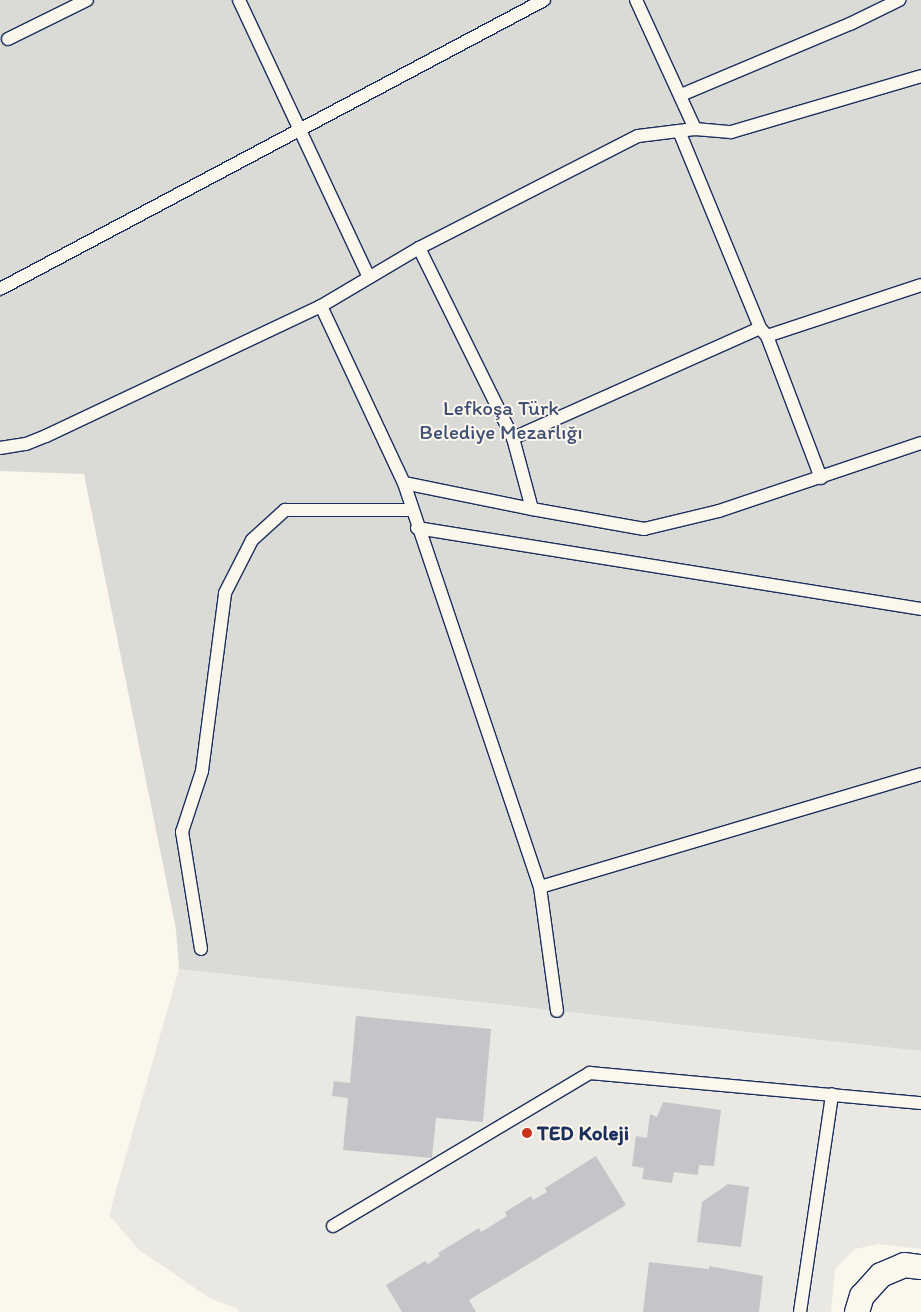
<!DOCTYPE html>
<html>
<head>
<meta charset="utf-8">
<style>
  body { margin:0 }
  #map { position:relative; width:921px; height:1312px; overflow:hidden; background:#fbf7ec; font-family:Itim,sans-serif }
  div>[style] { position:absolute }
  [style*='--x'] { left:calc(var(--x)*1px); top:calc(var(--y)*1px); width:calc(var(--w)*1px); rotate:calc(var(--a)*1deg) }
  .built>* { inset:0; background:#eae8e2 }
  .green>* { inset:0; background:#dadad7 }
  .building>* { inset:0; background:#c3c5c9 }
  .roads { filter:drop-shadow(1px 0 #1b2f5e) drop-shadow(-1px 0 #1b2f5e) drop-shadow(0 1px #1b2f5e) drop-shadow(0 -1px #1b2f5e) }
  .lane>* { height:12px; margin:-6px; padding:0 6px; transform-origin:6px; border-radius:6px; background:#fbf7ec }
  .street>* { height:24px; margin:-12px; padding:0 12px; transform-origin:12px; border-radius:12px; background:#fbf7ec }
  .dots>* { width:14px; height:14px; translate:-50% -50%; box-sizing:border-box; border:2px solid #fbf7ec; border-radius:50% }
  span { translate:-50% -50%; white-space:nowrap; text-align:center; line-height:1.15; -webkit-text-stroke:4px #fbf7ec; paint-order:stroke }
  .park-label { font-size:21px; color:#415176 }
  .poi-label { font-size:21px; color:#1b2f5e; font-weight:700 }
  .left { translate:0 -50%; text-align:left }
</style>
</head>
<body>
<div id="map">
  <div class="built">
    <div style="clip-path:polygon(179px 969px,921px 1051px,921px 1249px,878px 1244px,855px 1249px,835px 1269px,831px 1312px,239px 1312px,236px 1308px,211px 1299px,139px 1250px,109px 1215px)"></div>
  </div>
  <div class="green">
    <div style="clip-path:polygon(0 0,921px 0,921px 1051px,179px 969px,176px 929px,84px 474px,0 471px)"></div>
  </div>
  <div class="building">
    <div style="clip-path:polygon(356px 1016px,491px 1029px,483px 1122px,436px 1118px,432px 1158px,343px 1150px,348px 1098px,332px 1096px,334px 1081px,350px 1083px)"></div>
    <div style="clip-path:polygon(663px 1102px,721px 1110px,714px 1166px,699px 1165px,698px 1175px,674px 1172px,672px 1183px,642px 1179px,644px 1168px,632px 1166px,636px 1136px,647px 1138px,650px 1114px,657px 1117px)"></div>
    <div style="clip-path:polygon(596px 1156px,626px 1205px,469px 1300px,476px 1312px,402px 1312px,386px 1285px,425px 1261px,428px 1264px,440px 1256px,438px 1253px,479px 1228px,481px 1232px,507px 1216px,505px 1212px,531px 1196px,533px 1200px,547px 1192px,545px 1188px)"></div>
    <div style="clip-path:polygon(728px 1184px,749px 1187px,741px 1247px,697px 1242px,702px 1202px)"></div>
    <div style="clip-path:polygon(649px 1262px,709px 1269px,709px 1266px,763px 1276px,759px 1312px,643px 1312px)"></div>
  </div>
  <div class="roads">
    <div class="lane">
      <div style="--x:239;--y:0;--w:306;--a:64.9"></div>
      <div style="--x:636;--y:0;--w:142;--a:65.4"></div>
      <div style="--x:8;--y:39;--w:88;--a:-26.3"></div>
      <div style="--x:681;--y:95;--w:183;--a:-22.8"></div>
      <div style="--x:850;--y:24;--w:55;--a:-26.1"></div>
      <div style="--x:679;--y:131;--w:213;--a:67.6"></div>
      <div style="--x:760;--y:328;--w:11;--a:49"></div>
      <div style="--x:767;--y:336;--w:152;--a:69.2"></div>
      <div style="--x:419;--y:248;--w:212;--a:63.7"></div>
      <div style="--x:513;--y:438;--w:73;--a:75"></div>
      <div style="--x:0;--y:289;--w:616;--a:-27.98"></div>
      <div style="--x:321;--y:306;--w:195;--a:64.9"></div>
      <div style="--x:404;--y:483;--w:426;--a:71.4"></div>
      <div style="--x:540;--y:887;--w:125;--a:82.2"></div>
      <div style="--x:767;--y:336;--w:162;--a:-18.3"></div>
      <div style="--x:513;--y:438;--w:270;--a:-24"></div>
      <div style="--x:0;--y:448;--w:26;--a:-9"></div>
      <div style="--x:26;--y:444;--w:22;--a:-22"></div>
      <div style="--x:46;--y:436;--w:304;--a:-25.3"></div>
      <div style="--x:321;--y:306;--w:114;--a:-30.6"></div>
      <div style="--x:419;--y:248;--w:246;--a:-27.1"></div>
      <div style="--x:638;--y:136;--w:57;--a:-7"></div>
      <div style="--x:695;--y:129;--w:36;--a:5"></div>
      <div style="--x:731;--y:132;--w:198;--a:-16.4"></div>
      <div style="--x:404;--y:483;--w:131;--a:11.5"></div>
      <div style="--x:532;--y:509;--w:114;--a:10.1"></div>
      <div style="--x:644;--y:529;--w:77;--a:-13.5"></div>
      <div style="--x:719;--y:511;--w:213;--a:-18.6"></div>
      <div style="--x:417;--y:528;--w:510;--a:9.13"></div>
      <div style="--x:540;--y:887;--w:397;--a:-16.5"></div>
      <div style="--x:201;--y:949;--w:119;--a:-99.2"></div>
      <div style="--x:182;--y:832;--w:64;--a:-71.8"></div>
      <div style="--x:202;--y:771;--w:179;--a:-82.6"></div>
      <div style="--x:225;--y:593;--w:59;--a:-63"></div>
      <div style="--x:252;--y:540;--w:45;--a:-42.3"></div>
      <div style="--x:285;--y:510;--w:127;--a:0"></div>
      <div style="--x:333;--y:1226;--w:299;--a:-30.8"></div>
      <div style="--x:590;--y:1073;--w:332;--a:5.2"></div>
      <div style="--x:800;--y:1312;--w:220;--a:-81.6"></div>
    </div>
    <div class="street">
      <div style="--x:857;--y:1312;--w:17;--a:-73"></div>
      <div style="--x:862;--y:1296;--w:28;--a:-48"></div>
      <div style="--x:881;--y:1275;--w:25;--a:-23"></div>
      <div style="--x:904;--y:1265;--w:17;--a:7"></div>
    </div>
  </div>
  <div class="dots">
    <div style="left:527px;top:1133px;background:#c8321e"></div>
  </div>
  <div class="park-label">
    <span style="left:501px;top:420px">Lefkoşa Türk<br>Belediye Mezarlığı</span>
  </div>
  <div class="poi-label">
    <span class="left" style="left:537px;top:1133px">TED Koleji</span>
  </div>
</div>
</body>
</html>
